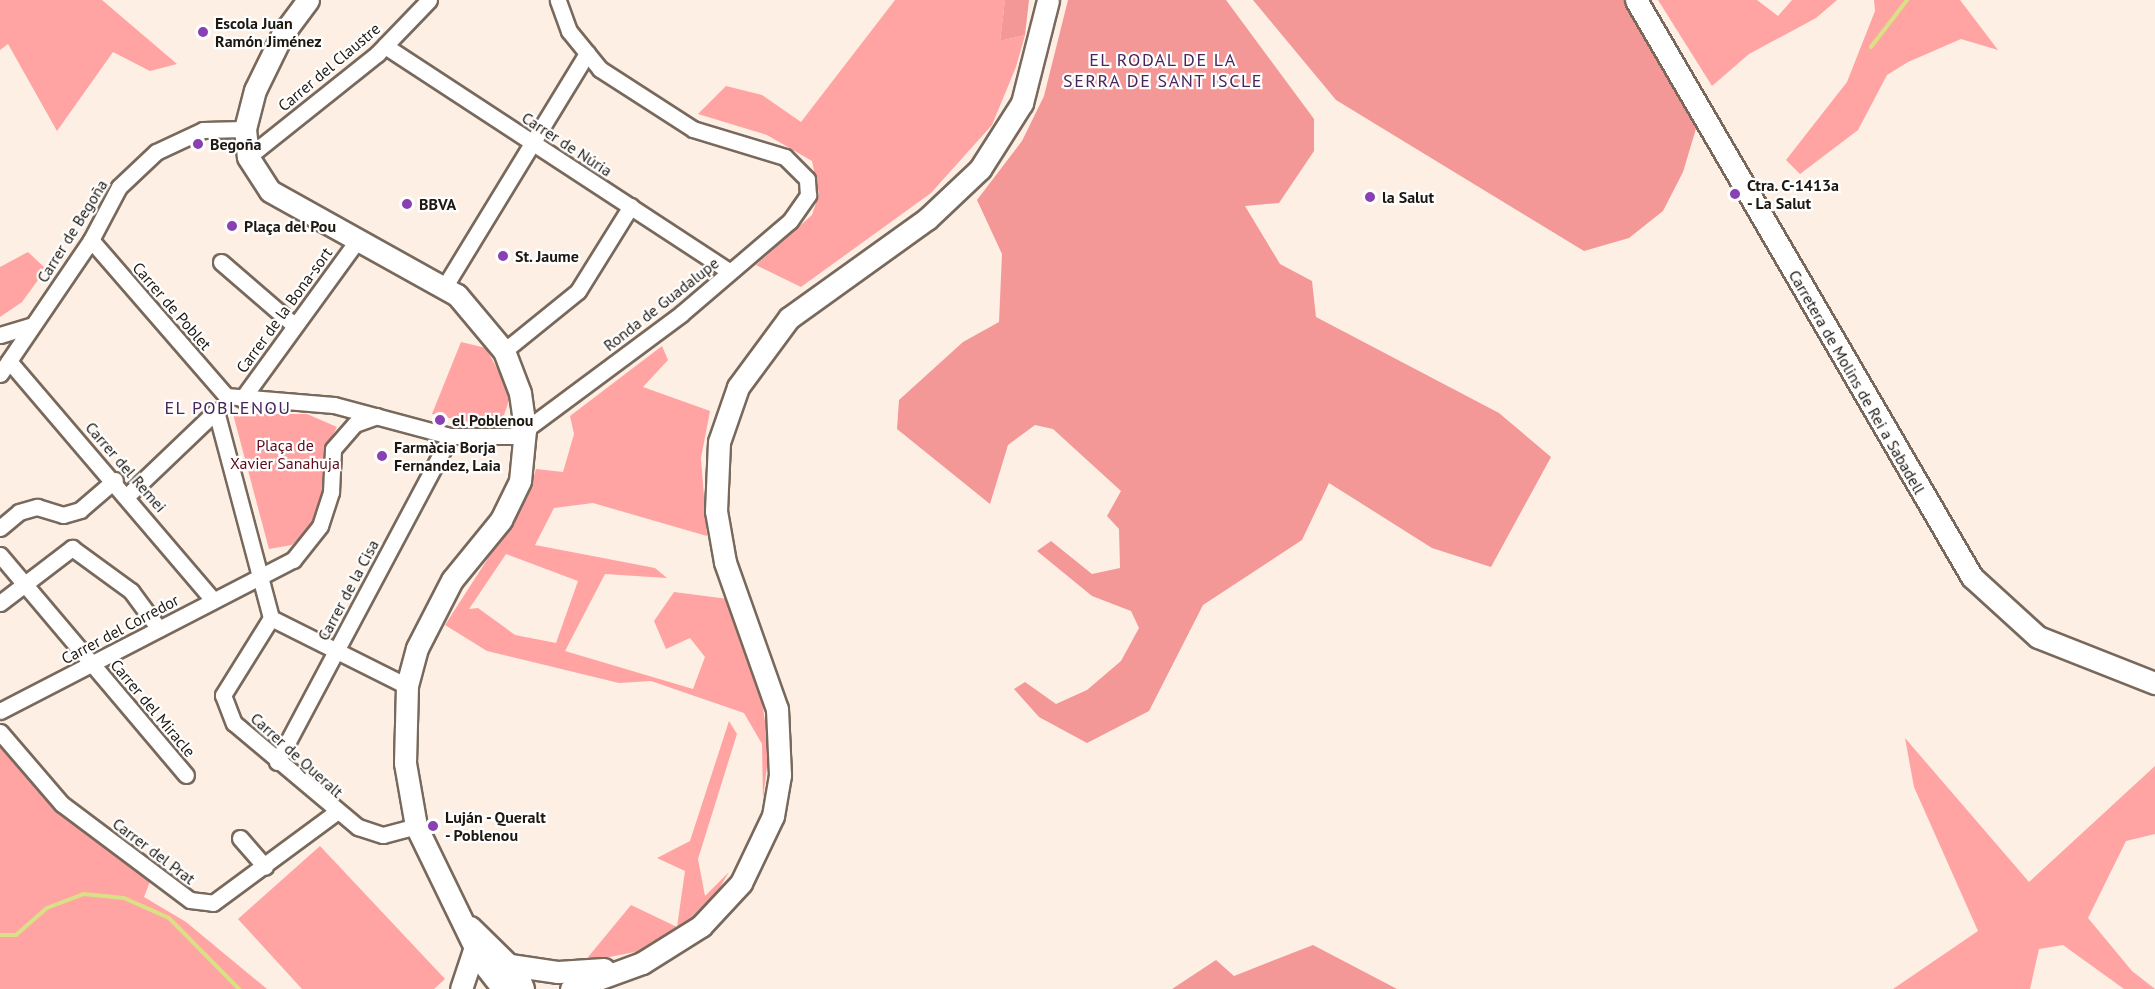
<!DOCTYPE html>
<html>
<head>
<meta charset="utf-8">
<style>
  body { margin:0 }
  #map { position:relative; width:2155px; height:989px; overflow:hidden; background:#fdefe3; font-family:"PT Sans",sans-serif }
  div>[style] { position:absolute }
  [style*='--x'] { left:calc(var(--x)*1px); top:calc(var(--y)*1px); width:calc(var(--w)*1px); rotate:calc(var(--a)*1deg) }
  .green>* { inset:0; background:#ffa3a3 }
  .forest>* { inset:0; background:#f49797 }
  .stream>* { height:4px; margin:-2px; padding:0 2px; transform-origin:2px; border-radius:2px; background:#dae086 }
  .roads { filter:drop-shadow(2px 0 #78695c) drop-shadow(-2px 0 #78695c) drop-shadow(0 2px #78695c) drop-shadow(0 -2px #78695c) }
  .street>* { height:15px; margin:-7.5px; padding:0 7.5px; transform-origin:7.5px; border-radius:7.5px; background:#fff }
  .secondary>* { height:21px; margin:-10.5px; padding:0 10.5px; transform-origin:10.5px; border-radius:10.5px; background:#fff }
  .dots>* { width:16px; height:16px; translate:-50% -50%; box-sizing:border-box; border:3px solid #fff; border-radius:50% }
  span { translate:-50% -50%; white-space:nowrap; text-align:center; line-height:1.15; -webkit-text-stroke:4.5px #fff; paint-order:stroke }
  .poi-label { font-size:16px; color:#1e1812; font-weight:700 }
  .left { translate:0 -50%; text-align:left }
  .street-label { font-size:16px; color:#1e1812 }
  .park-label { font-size:16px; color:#5f0c19 }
  .neighbourhood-label { font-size:18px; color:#47255c; letter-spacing:1.5px }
</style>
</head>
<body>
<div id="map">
  <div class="green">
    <div style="clip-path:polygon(0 0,102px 0,177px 64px,150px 71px,113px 52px,57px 131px,8px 44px,0 50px)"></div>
    <div style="clip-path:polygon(895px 0,1005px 0,1000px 41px,1025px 35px,1016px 67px,992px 125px,931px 193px,801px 287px,756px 265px,812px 215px,819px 194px,812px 161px,767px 135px,698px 114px,726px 86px,762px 95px,801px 122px)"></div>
    <div style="clip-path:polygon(1658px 0,1757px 0,1778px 16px,1792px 0,1837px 0,1816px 18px,1749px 54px,1712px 86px)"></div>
    <div style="clip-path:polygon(1874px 0,1960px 0,1998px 50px,1961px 39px,1908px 62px,1887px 75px,1858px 130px,1800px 174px,1786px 160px,1847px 82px,1875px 11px)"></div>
    <div style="clip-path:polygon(28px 252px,46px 269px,22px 302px,0 317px,0 267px)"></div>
    <div style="clip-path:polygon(461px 342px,486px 348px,511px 395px,504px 415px,484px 426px,432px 414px)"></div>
    <div style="clip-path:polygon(evenodd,662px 346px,668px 360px,643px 387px,710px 411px,701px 458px,707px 536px,593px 503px,554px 508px,535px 545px,655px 568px,667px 578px,605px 574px,565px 651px,693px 689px,705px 657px,690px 638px,666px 649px,654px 621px,674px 592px,728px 599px,760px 688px,769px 749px,763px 800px,762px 744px,744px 713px,651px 681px,619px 683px,487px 651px,445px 625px,527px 498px,536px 469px,563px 472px,574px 434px,570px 416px,662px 346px,506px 554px,578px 581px,556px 643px,515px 635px,478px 608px,469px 609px,506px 554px)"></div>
    <div style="clip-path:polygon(233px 414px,307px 414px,337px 427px,325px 450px,324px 490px,311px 525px,292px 545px,269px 549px)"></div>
    <div style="clip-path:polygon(729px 721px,737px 734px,698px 859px,705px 896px,729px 872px,716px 894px,688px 921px,645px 950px,584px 962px,631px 905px,677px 927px,685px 871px,657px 858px,690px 841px)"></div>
    <div style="clip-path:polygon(1905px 738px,2029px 882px,2155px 766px,2155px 834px,2126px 841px,2088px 918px,2132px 971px,2155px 989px,2124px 989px,2063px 945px,2039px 949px,2030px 989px,1893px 989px,1978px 931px,1914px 787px)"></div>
    <div style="clip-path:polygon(0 742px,151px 879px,144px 897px,186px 922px,267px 989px,0 989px)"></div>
    <div style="clip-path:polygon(320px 846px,445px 979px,434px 989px,302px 989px,238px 919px)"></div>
  </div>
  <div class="forest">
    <div style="clip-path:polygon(1005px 0,1029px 0,1025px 35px,1000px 41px)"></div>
    <div style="clip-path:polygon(1068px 0,1226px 0,1314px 119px,1314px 151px,1279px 203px,1245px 206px,1280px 264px,1312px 281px,1316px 317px,1499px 413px,1551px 457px,1491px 567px,1432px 548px,1329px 483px,1302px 540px,1203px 605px,1149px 711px,1087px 743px,1039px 717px,1014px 689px,1025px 682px,1056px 704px,1087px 690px,1121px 661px,1139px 628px,1131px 611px,1092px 596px,1037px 551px,1051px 541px,1092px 574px,1120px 568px,1119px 529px,1107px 516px,1121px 491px,1053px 429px,1035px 425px,1008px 445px,990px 504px,897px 429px,899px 400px,963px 342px,999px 322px,1002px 254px,977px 200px,1022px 141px,1044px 96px)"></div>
    <div style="clip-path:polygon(1253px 0,1626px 0,1698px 122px,1683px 172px,1663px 211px,1629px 238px,1584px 251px,1336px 100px)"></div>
    <div style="clip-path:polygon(1313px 945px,1397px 989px,1172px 989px,1216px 960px,1234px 976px)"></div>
  </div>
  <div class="stream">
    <div style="--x:1871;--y:47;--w:59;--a:-52.5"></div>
    <div style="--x:0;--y:935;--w:16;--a:0"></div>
    <div style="--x:16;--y:935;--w:41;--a:-41.1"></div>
    <div style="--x:47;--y:908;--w:39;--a:-21"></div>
    <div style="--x:83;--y:894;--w:41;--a:5.6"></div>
    <div style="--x:124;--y:898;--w:49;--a:24"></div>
    <div style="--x:169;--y:918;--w:100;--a:45.4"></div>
  </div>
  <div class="roads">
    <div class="street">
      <div style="--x:385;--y:46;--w:412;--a:33.2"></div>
      <div style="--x:248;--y:157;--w:165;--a:-38.6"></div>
      <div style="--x:377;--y:54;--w:75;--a:-46.1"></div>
      <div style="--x:91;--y:240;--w:206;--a:49.1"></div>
      <div style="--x:226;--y:396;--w:108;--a:4.8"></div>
      <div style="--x:334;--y:405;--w:120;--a:15"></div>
      <div style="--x:450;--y:436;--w:61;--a:0"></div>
      <div style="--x:511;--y:436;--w:15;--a:-23"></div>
      <div style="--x:525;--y:430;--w:194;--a:-36.6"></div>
      <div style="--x:681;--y:314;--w:143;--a:-40.5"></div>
      <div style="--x:790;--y:221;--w:32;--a:-55"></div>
      <div style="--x:808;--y:195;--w:16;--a:-94"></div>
      <div style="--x:807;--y:179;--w:31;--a:-135"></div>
      <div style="--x:785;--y:157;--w:96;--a:-163.1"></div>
      <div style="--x:693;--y:129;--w:111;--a:-147.2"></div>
      <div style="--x:600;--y:69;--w:49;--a:-129.2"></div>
      <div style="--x:569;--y:31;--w:33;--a:-110"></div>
      <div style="--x:221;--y:262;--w:96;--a:40.8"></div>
      <div style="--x:445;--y:286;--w:273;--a:-58.6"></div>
      <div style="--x:0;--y:335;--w:34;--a:-17"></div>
      <div style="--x:504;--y:351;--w:95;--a:-39"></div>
      <div style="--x:578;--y:291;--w:100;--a:-58.1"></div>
      <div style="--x:9;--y:361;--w:314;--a:49.5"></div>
      <div style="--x:0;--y:374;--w:162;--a:-55.8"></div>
      <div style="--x:91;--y:240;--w:60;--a:-62.2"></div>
      <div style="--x:119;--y:187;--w:51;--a:-43.4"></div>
      <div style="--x:156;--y:152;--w:52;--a:-25.1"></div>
      <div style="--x:203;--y:130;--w:42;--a:-1.4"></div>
      <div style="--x:242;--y:399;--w:194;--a:-54"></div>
      <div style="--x:128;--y:495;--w:122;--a:-43.7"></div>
      <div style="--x:216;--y:411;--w:214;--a:75.1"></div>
      <div style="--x:0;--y:528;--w:25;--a:-40"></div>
      <div style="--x:19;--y:512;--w:19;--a:-16"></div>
      <div style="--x:37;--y:507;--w:27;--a:17"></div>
      <div style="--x:63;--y:515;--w:18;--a:-16"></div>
      <div style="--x:80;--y:510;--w:46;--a:-40.6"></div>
      <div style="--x:0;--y:555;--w:288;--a:49.8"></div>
      <div style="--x:0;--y:603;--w:91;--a:-37.4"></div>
      <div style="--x:72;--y:548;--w:73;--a:36.1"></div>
      <div style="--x:131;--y:591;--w:47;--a:53.6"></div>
      <div style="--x:271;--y:618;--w:91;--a:121.9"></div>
      <div style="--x:223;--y:695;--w:30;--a:69"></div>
      <div style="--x:234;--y:723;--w:162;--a:40"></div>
      <div style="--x:358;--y:827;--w:26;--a:18"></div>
      <div style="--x:383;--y:835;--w:34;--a:-15"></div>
      <div style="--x:271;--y:618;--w:152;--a:26.6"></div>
      <div style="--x:0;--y:711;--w:330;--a:-27.3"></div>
      <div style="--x:293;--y:560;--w:43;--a:-51.5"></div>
      <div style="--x:320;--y:526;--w:36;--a:-72"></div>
      <div style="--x:331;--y:492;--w:43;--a:-87.3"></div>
      <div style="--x:333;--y:449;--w:33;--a:-49"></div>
      <div style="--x:355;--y:424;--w:23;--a:-20"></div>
      <div style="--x:0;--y:732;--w:95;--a:49.3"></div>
      <div style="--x:62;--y:804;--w:160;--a:36.9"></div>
      <div style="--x:190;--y:900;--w:23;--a:7"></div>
      <div style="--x:213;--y:903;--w:152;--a:-36.4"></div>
      <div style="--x:277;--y:762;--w:369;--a:-62"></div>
      <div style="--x:240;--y:838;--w:38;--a:49"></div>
    </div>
    <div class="secondary">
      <div style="--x:308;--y:0;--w:44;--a:126.6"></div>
      <div style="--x:282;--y:35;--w:61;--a:116.1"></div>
      <div style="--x:255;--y:90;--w:40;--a:104.4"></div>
      <div style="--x:245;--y:129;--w:28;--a:84"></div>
      <div style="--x:248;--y:157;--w:40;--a:57.1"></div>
      <div style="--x:270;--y:191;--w:214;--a:29.1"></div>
      <div style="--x:457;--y:295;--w:73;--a:50"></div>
      <div style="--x:504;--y:351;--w:45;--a:69.1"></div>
      <div style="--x:520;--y:393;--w:37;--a:82"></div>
      <div style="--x:525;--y:430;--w:51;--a:95.6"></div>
      <div style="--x:520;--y:481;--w:43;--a:116"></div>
      <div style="--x:501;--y:520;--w:77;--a:129.2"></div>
      <div style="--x:452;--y:580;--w:76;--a:117.2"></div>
      <div style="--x:417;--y:648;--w:39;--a:105"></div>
      <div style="--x:407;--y:686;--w:77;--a:91.5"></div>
      <div style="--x:405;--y:763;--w:64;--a:80.1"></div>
      <div style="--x:416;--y:826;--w:151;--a:64.1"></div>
      <div style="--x:482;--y:962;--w:34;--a:52"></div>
      <div style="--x:1636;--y:0;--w:668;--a:59.79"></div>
      <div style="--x:1972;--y:577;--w:89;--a:42.3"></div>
      <div style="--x:2038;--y:637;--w:126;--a:21.5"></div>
      <div style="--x:470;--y:927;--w:66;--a:44.4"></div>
      <div style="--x:517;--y:973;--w:17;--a:69"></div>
      <div style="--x:510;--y:965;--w:49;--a:8.3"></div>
      <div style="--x:558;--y:972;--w:46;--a:-3.7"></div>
      <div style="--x:461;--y:989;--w:44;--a:-71.6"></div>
      <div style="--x:571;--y:989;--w:76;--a:-20.1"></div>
      <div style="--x:642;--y:963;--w:70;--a:-32.1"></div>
      <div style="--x:701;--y:926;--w:59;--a:-47.1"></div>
      <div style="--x:741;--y:883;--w:74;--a:-64.5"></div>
      <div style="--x:773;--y:816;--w:42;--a:-80.3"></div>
      <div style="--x:780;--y:775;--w:66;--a:-92.6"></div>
      <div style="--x:777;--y:709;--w:156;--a:-109.5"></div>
      <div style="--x:725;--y:562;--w:52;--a:-100"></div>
      <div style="--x:716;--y:511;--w:69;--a:-87.5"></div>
      <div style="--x:719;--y:442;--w:58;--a:-70.9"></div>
      <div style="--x:738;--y:387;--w:86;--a:-53.5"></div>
      <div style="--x:789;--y:318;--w:170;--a:-35.7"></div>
      <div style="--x:927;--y:219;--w:73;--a:-43.3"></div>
      <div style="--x:980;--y:169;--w:78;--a:-57.5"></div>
      <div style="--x:1022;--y:103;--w:106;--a:-75.8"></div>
    </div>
  </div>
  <div class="dots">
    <div style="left:203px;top:32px;background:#8840b3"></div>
    <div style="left:198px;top:144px;background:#8840b3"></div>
    <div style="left:1735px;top:194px;background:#8840b3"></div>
    <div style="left:1370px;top:197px;background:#8840b3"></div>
    <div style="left:407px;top:204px;background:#8840b3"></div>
    <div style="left:232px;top:226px;background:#8840b3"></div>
    <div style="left:503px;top:256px;background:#8840b3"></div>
    <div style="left:440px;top:420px;background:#8840b3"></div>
    <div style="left:382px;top:456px;background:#8840b3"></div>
    <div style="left:433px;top:826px;background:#8840b3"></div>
  </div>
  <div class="poi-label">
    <span class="left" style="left:215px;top:32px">Escola Juan<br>Ramón Jiménez</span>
    <span class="left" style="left:210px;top:144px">Begoña</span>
    <span class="left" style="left:1747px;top:194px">Ctra. C-1413a<br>- La Salut</span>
    <span class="left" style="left:1382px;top:197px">la Salut</span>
    <span class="left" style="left:419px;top:204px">BBVA</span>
    <span class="left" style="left:244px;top:226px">Plaça del Pou</span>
    <span class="left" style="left:515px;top:256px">St. Jaume</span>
    <span class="left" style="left:452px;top:420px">el Poblenou</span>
    <span class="left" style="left:394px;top:456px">Farmàcia Borja<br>Fernandez, Laia</span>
    <span class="left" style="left:445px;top:826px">Luján - Queralt<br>- Poblenou</span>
  </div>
  <div class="street-label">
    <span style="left:329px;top:67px;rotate:-40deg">Carrer del Claustre</span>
    <span style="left:567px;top:144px;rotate:33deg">Carrer de Núria</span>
    <span style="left:72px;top:231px;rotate:-58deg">Carrer de Begoña</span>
    <span style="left:661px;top:304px;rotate:-38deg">Ronda de Guadalupe</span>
    <span style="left:172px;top:306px;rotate:49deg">Carrer de Poblet</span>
    <span style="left:284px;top:310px;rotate:-54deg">Carrer de la Bona-sort</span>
    <span style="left:1857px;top:382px;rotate:60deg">Carretera de Molins de Rei a Sabadell</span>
    <span style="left:126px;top:467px;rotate:49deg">Carrer del Remei</span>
    <span style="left:348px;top:590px;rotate:-62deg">Carrer de la Cisa</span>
    <span style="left:120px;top:629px;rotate:-28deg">Carrer del Corredor</span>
    <span style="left:153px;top:708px;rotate:50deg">Carrer del Miracle</span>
    <span style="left:297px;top:755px;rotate:42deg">Carrer de Queralt</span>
    <span style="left:154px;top:851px;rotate:37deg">Carrer del Prat</span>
  </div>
  <div class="park-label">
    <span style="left:285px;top:454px">Plaça de<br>Xavier Sanahuja</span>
  </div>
  <div class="neighbourhood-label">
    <span style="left:1163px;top:71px">EL RODAL DE LA<br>SERRA DE SANT ISCLE</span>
    <span style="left:228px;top:408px">EL POBLENOU</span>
  </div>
</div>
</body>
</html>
